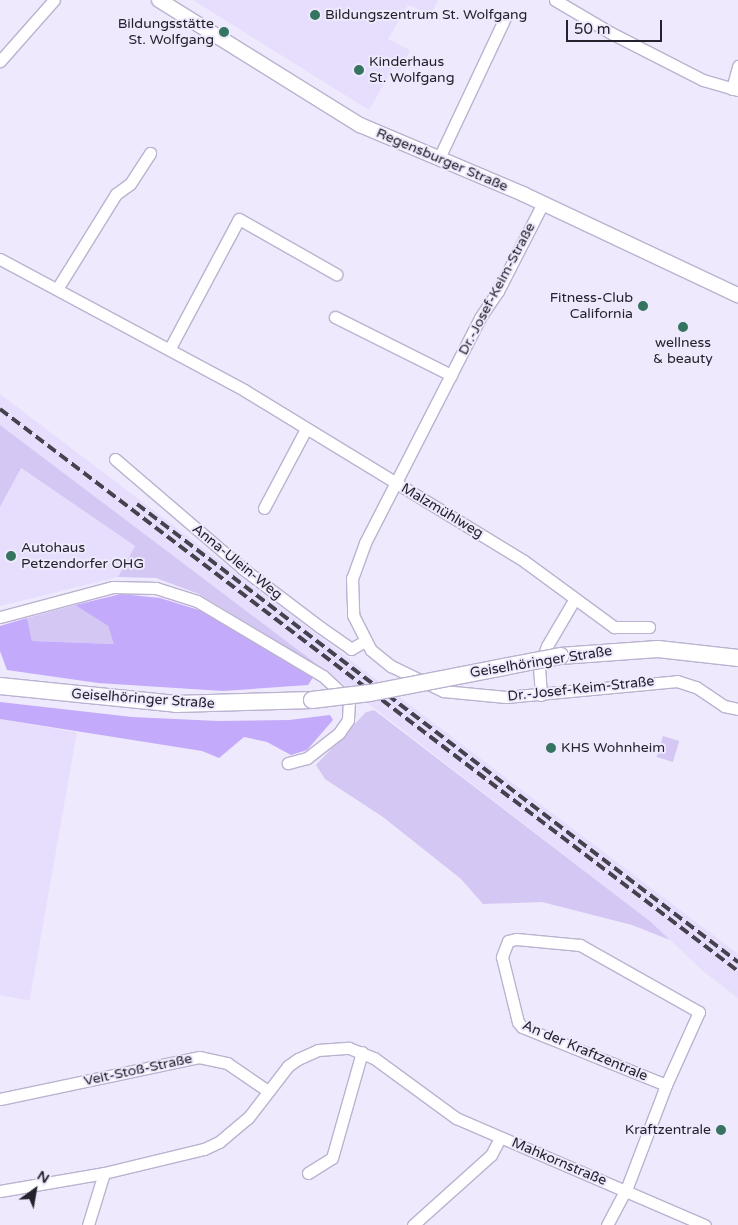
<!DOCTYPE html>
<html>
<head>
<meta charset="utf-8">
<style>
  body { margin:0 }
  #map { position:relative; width:738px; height:1225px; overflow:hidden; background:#eee9fc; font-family:"Varela Round",sans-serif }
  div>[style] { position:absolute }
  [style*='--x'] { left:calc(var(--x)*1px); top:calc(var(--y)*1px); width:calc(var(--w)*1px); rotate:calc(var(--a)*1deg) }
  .built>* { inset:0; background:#e7defd; transform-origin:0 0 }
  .green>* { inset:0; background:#d4c7f4; transform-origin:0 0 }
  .forest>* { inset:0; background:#c4aafb }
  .roads { filter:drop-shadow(1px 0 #bbb2d0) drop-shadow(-1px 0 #bbb2d0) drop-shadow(0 1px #bbb2d0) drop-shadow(0 -1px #bbb2d0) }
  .minor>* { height:11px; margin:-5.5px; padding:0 5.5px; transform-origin:5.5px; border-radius:5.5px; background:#fff }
  .tertiary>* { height:14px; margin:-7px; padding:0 7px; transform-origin:7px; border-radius:7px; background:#fff }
  .secondary>* { height:16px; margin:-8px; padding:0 8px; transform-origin:8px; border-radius:8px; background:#fff }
  .rail>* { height:4px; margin-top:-2px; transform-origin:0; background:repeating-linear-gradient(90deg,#45424e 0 10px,transparent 0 15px) }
  .bridges { filter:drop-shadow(1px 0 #bbb2d0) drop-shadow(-1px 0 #bbb2d0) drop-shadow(0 1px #bbb2d0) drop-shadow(0 -1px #bbb2d0) }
  .secondary-bridge>* { height:16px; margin:-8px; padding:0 8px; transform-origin:8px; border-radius:8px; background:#fff }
  .dots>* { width:14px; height:14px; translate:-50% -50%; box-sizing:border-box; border:2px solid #eee9fc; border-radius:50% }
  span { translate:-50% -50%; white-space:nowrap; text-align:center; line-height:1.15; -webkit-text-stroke:4px #eee9fc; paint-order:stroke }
  .poi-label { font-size:14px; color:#25222d }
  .left { translate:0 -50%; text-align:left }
  .right { translate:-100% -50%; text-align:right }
  .street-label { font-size:14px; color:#25222d }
  .north { position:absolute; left:10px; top:1165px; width:50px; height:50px; -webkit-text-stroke:4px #eee9fc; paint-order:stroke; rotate:32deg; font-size:14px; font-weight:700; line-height:20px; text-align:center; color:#25222d }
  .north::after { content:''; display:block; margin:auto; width:18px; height:22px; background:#25222d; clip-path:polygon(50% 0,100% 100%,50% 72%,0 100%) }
  .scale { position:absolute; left:566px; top:20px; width:96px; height:22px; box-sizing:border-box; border:2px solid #25222d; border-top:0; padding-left:6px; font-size:15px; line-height:18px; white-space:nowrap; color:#25222d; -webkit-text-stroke:4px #eee9fc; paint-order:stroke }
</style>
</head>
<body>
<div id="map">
  <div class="built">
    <div style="clip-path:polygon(193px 0,438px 0,431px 14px,408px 5px,388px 39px,410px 50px,400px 71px,393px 68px,369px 110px)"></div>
    <div style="clip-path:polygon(0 394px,738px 954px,738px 998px,703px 971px,651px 922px,326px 671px,0 425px)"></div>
    <div style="clip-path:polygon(20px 468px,135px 546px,118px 577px,0 606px,0 507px)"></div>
    <div style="left:0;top:719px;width:78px;height:272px;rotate:10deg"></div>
  </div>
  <div class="green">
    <div style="clip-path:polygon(0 425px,326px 671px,199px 594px,156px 578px,118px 577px,135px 546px,21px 468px,0 507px)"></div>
    <div style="clip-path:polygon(75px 605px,108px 626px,115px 644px,32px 641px,27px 618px)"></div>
    <div style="clip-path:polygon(374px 710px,651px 922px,670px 940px,632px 925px,542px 902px,483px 904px,461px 879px,383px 817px,325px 779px,316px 765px,366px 712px)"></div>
    <div style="left:663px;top:736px;width:17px;height:22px;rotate:17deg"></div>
  </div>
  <div class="forest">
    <div style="clip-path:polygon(121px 594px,160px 598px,202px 611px,314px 676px,308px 685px,223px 691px,98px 683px,7px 670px,0 651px,0 626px,27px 618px,32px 641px,114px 644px,108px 626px,75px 605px)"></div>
    <div style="clip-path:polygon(0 702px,132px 717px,218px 721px,289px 720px,330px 715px,333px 720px,307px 750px,291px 755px,267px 742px,244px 737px,219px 758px,202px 751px,0 719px)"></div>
  </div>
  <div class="roads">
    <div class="minor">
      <div style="--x:555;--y:0;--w:65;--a:30.5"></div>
      <div style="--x:611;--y:33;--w:103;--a:27.1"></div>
      <div style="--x:703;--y:80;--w:36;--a:16"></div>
      <div style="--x:0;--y:61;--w:81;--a:-48.5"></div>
      <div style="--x:732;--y:89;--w:24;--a:-75"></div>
      <div style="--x:439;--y:158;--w:153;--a:-64.8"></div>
      <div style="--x:543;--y:203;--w:99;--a:117.1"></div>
      <div style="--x:498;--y:291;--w:32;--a:124"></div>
      <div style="--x:480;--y:318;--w:253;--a:117.1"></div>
      <div style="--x:365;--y:543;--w:37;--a:110"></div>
      <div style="--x:352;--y:578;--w:37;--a:88"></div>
      <div style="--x:353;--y:615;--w:39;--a:63"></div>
      <div style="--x:371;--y:650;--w:26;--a:39"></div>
      <div style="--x:391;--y:666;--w:58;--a:25.7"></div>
      <div style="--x:443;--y:691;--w:63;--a:5.4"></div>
      <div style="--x:506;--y:697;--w:172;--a:-5.3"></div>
      <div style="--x:677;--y:681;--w:20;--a:18"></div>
      <div style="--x:696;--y:687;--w:34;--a:34"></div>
      <div style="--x:724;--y:706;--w:14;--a:12"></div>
      <div style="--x:0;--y:259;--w:277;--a:28.2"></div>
      <div style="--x:244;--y:390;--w:328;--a:31.4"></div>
      <div style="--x:524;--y:561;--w:112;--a:36.3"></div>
      <div style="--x:614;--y:627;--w:35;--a:0"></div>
      <div style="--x:57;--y:289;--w:112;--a:-58.2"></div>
      <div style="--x:116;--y:194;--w:17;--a:-36"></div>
      <div style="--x:130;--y:184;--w:37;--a:-57"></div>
      <div style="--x:335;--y:317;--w:130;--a:26.6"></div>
      <div style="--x:170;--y:348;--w:146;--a:-61.9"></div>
      <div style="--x:239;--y:219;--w:112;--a:29.6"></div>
      <div style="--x:115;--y:459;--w:167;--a:40.6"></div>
      <div style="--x:242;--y:568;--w:98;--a:37.1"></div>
      <div style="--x:320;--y:627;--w:38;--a:35"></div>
      <div style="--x:351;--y:649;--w:16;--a:-30"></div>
      <div style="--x:264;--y:508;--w:89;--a:-62"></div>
      <div style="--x:0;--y:617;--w:117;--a:-14.9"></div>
      <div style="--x:113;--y:587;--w:43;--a:1.3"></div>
      <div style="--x:156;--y:588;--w:43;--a:17.6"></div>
      <div style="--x:197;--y:601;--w:147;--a:30.8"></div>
      <div style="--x:323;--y:676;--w:35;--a:43"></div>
      <div style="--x:349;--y:700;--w:20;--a:93"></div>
      <div style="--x:348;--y:720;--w:16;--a:125"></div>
      <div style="--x:339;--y:733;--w:41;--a:142"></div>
      <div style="--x:307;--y:758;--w:20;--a:165"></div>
      <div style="--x:541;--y:695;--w:29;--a:-94"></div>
      <div style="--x:539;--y:666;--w:22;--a:-68"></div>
      <div style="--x:547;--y:646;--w:53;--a:-59.6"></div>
      <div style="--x:0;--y:1099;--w:203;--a:-11.9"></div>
      <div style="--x:199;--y:1057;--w:29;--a:12"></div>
      <div style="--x:227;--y:1063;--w:50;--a:34.3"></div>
      <div style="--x:308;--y:1173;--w:28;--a:-32"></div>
      <div style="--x:332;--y:1158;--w:110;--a:-74.2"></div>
      <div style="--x:0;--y:1191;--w:106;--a:-9.8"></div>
      <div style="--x:104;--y:1173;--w:103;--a:-13.5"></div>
      <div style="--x:204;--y:1149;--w:17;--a:-25"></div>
      <div style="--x:219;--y:1142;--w:38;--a:-40"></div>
      <div style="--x:248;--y:1118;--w:66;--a:-52.4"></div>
      <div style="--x:288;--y:1066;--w:12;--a:-35"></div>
      <div style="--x:298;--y:1059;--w:22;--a:-24"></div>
      <div style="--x:318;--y:1050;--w:31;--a:-4"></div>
      <div style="--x:349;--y:1048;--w:27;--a:22"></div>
      <div style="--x:374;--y:1058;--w:102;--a:36.2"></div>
      <div style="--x:456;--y:1118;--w:271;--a:23.3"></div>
      <div style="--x:88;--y:1225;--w:54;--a:-72.9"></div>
      <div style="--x:413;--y:1225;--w:105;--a:-41.9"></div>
      <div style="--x:491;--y:1155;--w:19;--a:-62"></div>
      <div style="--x:607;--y:1225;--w:40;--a:-62"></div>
      <div style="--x:626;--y:1190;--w:112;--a:-69.1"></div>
      <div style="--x:666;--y:1085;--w:80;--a:-65.7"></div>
      <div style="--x:699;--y:1012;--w:137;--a:-150.6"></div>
      <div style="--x:580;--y:945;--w:64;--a:-174.6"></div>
      <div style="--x:516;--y:939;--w:8;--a:166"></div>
      <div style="--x:508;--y:941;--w:17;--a:111"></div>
      <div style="--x:502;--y:957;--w:67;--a:76.2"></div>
      <div style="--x:518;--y:1022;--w:6;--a:51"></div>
      <div style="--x:522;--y:1027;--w:155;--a:21.9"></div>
    </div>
    <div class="tertiary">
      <div style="--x:159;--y:0;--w:237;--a:31.9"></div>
      <div style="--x:360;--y:125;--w:177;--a:22.9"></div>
      <div style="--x:523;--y:194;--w:238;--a:25.2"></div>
    </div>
    <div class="secondary">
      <div style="--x:560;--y:656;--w:98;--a:-4.1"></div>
      <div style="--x:658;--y:649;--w:81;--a:6.4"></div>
      <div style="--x:0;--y:686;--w:177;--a:5.8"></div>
      <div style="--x:176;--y:704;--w:136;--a:-1.7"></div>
    </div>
  </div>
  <div class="rail">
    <div style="--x:0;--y:409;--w:928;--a:37.29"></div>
    <div style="--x:137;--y:504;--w:756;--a:37.31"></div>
  </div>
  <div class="bridges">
    <div class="secondary-bridge">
      <div style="--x:312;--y:700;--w:58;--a:-6.9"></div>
      <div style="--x:370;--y:693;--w:194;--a:-11"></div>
    </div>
  </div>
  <div class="dots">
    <div style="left:315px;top:15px;background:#357461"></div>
    <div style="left:224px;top:32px;background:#357461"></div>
    <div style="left:359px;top:70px;background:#357461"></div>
    <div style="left:643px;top:306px;background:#357461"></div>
    <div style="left:683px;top:327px;background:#357461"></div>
    <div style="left:11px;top:556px;background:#357461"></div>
    <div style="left:551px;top:748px;background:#357461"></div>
    <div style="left:721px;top:1130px;background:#357461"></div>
  </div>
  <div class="poi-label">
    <span class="left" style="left:325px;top:15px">Bildungszentrum St. Wolfgang</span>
    <span class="right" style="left:214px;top:32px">Bildungsstätte<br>St. Wolfgang</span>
    <span class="left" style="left:369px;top:70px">Kinderhaus<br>St. Wolfgang</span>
    <span class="right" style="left:633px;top:306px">Fitness-Club<br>California</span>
    <span style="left:683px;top:351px">wellness<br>&amp; beauty</span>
    <span class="left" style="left:21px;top:556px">Autohaus<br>Petzendorfer OHG</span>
    <span class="left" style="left:561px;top:748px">KHS Wohnheim</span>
    <span class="right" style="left:711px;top:1130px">Kraftzentrale</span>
  </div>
  <div class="street-label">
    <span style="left:442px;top:160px;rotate:23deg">Regensburger Straße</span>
    <span style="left:497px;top:289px;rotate:-62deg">Dr.-Josef-Keim-Straße</span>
    <span style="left:442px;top:511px;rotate:31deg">Malzmühlweg</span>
    <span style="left:237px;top:562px;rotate:39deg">Anna-Ulein-Weg</span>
    <span style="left:541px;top:662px;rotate:-9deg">Geiselhöringer Straße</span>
    <span style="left:581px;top:689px;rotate:-6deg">Dr.-Josef-Keim-Straße</span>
    <span style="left:143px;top:699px;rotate:4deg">Geiselhöringer Straße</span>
    <span style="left:585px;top:1051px;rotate:23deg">An der Kraftzentrale</span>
    <span style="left:138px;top:1070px;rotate:-12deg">Veit-Stoß-Straße</span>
    <span style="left:559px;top:1162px;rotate:23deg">Mahkornstraße</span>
  </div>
  <div class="north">N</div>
  <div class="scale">50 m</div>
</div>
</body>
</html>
